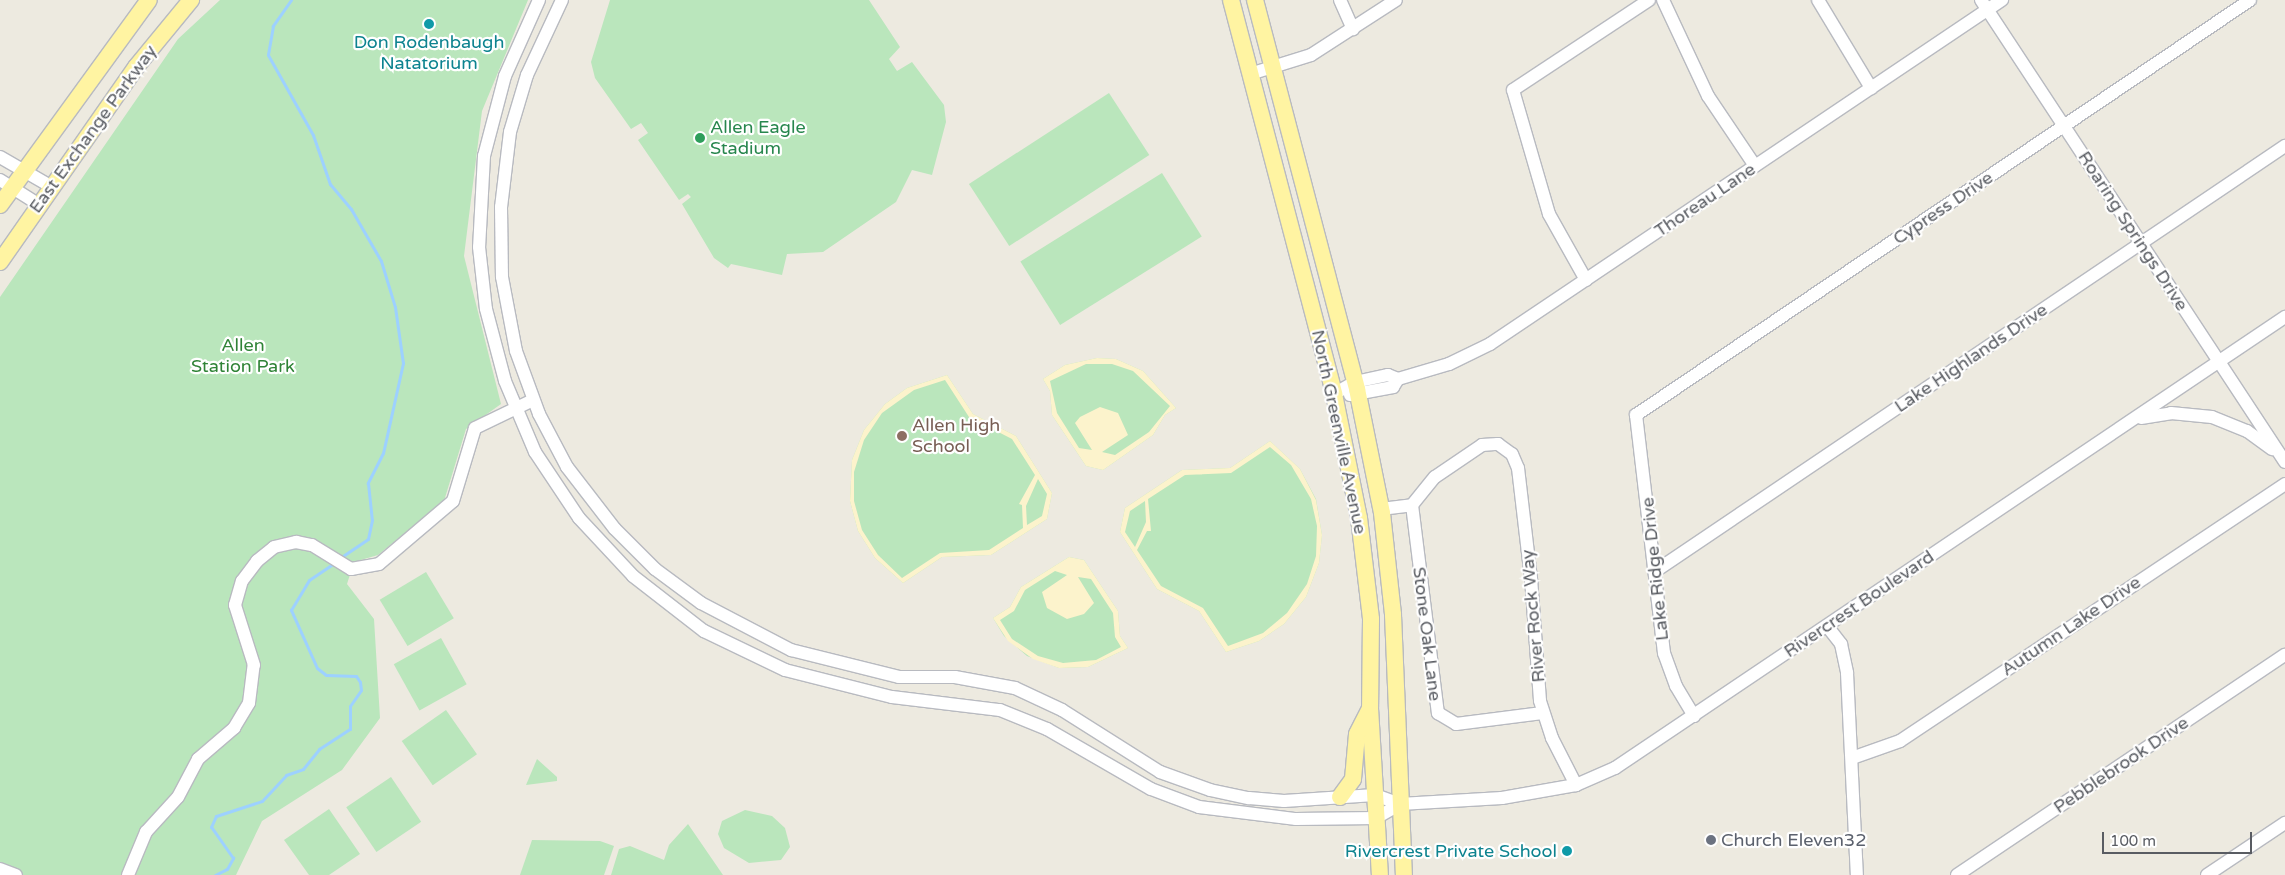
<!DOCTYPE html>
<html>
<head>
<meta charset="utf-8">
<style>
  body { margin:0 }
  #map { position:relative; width:2285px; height:875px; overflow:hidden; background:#edeae0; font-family:"Varela Round",sans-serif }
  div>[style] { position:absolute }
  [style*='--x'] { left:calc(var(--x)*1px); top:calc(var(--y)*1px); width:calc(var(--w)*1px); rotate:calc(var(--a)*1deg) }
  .green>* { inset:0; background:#bae6bc; transform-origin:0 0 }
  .sand>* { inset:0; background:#fcf3cc }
  .stream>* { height:3px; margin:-1.5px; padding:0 1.5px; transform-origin:1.5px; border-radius:1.5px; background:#9dd1ff }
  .roads { filter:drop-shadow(1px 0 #b8bac0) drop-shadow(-1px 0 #b8bac0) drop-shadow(0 1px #b8bac0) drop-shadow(0 -1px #b8bac0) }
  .minor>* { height:12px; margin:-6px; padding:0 6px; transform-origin:6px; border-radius:6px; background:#fff }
  .major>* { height:16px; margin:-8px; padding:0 8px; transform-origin:8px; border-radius:8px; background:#fff4a2 }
  .dots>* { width:14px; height:14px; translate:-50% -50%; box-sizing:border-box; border:2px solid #fff; border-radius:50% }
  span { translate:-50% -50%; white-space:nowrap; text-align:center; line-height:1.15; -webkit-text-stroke:4.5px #fff; paint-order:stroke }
  .culture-label { font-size:18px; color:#0d838f }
  .right { translate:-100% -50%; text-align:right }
  .leisure-label { font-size:18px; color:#27864d }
  .left { translate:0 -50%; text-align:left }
  .street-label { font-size:18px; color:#595c62 }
  .park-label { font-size:18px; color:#2f8336 }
  .education-label { font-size:18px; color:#785e54 }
  .worship-label { font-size:18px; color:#5b616d }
  .scale { position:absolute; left:2102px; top:832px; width:150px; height:22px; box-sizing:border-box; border:2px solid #595c62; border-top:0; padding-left:6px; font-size:15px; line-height:18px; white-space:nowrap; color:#595c62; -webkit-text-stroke:4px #fff; paint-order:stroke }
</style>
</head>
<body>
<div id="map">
  <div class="green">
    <div style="clip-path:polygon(220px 0,528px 0,482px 111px,464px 256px,501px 404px,466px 429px,444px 501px,378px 555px,354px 562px,347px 584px,374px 619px,380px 718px,342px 770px,262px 821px,236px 875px,0 875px,0 297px,178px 39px)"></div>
    <div style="clip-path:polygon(610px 0,869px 0,900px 47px,889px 59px,897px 71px,912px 62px,944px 105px,946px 122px,932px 175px,912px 170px,896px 202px,823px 252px,787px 254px,782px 275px,731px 264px,728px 268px,714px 258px,682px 204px,691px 197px,688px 194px,679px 200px,638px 140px,648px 133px,641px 123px,631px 129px,595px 78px,591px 62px)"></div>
    <div style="left:1109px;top:93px;width:74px;height:167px;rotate:57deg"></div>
    <div style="left:1162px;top:173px;width:75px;height:167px;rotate:58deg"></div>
    <div style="clip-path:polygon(1097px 358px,1116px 359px,1143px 371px,1176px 408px,1165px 415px,1153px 435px,1103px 470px,1086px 466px,1052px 415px,1050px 391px,1043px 379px,1065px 365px)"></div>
    <div style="clip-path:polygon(947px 375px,973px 414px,1016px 436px,1052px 493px,1047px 519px,991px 555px,942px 557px,903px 583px,875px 558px,858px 531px,850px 501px,852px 460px,864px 430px,885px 404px,907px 388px)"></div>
    <div style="clip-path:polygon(1270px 441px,1300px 469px,1316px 499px,1322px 535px,1319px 563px,1306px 597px,1284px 624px,1259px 641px,1226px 652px,1199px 611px,1157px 589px,1120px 532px,1125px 508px,1182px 470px,1230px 468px)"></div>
    <div style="clip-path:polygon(1069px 557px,1084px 560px,1118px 611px,1120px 636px,1128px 648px,1088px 667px,1059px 668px,1027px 656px,1004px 636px,993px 618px,1010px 607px,1021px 587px)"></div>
    <div style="left:426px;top:572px;width:54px;height:54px;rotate:59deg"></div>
    <div style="left:441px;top:638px;width:53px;height:54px;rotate:61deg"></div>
    <div style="left:446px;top:710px;width:54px;height:54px;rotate:55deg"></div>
    <div style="clip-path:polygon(537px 759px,557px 777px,557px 781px,526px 785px)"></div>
    <div style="left:391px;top:777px;width:54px;height:54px;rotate:56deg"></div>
    <div style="clip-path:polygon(329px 809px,360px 854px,329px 875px,309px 875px,284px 840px)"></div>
    <div style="clip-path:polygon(745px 810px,772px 816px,785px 828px,790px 847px,781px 860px,749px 863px,724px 848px,718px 834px,722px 821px)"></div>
    <div style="clip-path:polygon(688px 824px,723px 875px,611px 875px,619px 849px,630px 846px,664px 860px,669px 845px)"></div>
    <div style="clip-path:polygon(532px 840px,600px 841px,614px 846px,604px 875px,520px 875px)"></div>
  </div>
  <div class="sand">
    <div style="clip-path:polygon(evenodd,1097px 358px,1116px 359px,1143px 371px,1176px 408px,1165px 415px,1153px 435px,1103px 470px,1086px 466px,1052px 415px,1050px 391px,1043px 379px,1065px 365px,1097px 358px,1086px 364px,1112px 364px,1133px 371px,1170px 406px,1149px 432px,1115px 455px,1102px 452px,1128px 435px,1118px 413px,1100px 407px,1080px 417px,1075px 423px,1092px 450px,1079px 448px,1057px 413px,1050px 381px,1086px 364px)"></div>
    <div style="clip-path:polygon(evenodd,947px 375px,973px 414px,1016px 436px,1052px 493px,1047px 519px,991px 555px,942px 557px,903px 583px,875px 558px,858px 531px,850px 501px,852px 460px,864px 430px,885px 404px,907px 388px,947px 375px,945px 380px,969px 417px,1012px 439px,1035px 475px,1019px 504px,1022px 505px,1023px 528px,989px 550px,940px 553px,902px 578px,878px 555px,862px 530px,854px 501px,854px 472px,864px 440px,882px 413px,914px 390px,945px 380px,947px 375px,1038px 479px,1047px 494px,1042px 516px,1027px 525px,1026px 506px,1038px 479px)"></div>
    <div style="clip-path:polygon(evenodd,1270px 441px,1300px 469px,1316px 500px,1322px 535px,1319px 563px,1306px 597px,1284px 624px,1259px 641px,1226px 652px,1199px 611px,1157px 589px,1120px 532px,1125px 508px,1182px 470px,1230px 468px,1270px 441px,1270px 447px,1291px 465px,1311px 499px,1317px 526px,1316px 556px,1307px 584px,1287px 613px,1263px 633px,1228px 646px,1203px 608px,1161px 586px,1137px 550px,1147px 531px,1151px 531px,1148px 499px,1185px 475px,1231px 473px,1270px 447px,1270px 441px,1145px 501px,1146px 522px,1135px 547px,1125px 532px,1130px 511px,1145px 501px)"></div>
    <div style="clip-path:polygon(evenodd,1069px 557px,1084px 560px,1118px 611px,1120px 636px,1128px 648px,1088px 667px,1059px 668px,1033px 659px,1008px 641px,993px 618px,1010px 607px,1021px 587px,1069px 557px,1055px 571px,1067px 575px,1042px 592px,1047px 608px,1067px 619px,1084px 614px,1094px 603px,1078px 577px,1091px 579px,1113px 613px,1115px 637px,1121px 647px,1096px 660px,1063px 663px,1038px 656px,1012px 639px,1000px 620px,1014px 611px,1025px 590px,1055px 571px)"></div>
  </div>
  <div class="stream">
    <div style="--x:291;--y:0;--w:32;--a:125"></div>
    <div style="--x:273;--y:26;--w:29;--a:100"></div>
    <div style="--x:268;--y:55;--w:92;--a:60.6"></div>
    <div style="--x:313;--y:135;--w:52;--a:70.9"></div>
    <div style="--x:330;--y:184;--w:33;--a:50"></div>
    <div style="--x:351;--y:209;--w:60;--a:60"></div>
    <div style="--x:381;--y:261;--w:48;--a:73.1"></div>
    <div style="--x:395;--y:307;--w:57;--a:81.9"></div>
    <div style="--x:403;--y:363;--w:92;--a:102.5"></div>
    <div style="--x:383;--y:453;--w:34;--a:117"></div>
    <div style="--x:368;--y:483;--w:37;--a:84"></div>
    <div style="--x:372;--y:520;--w:19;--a:102"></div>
    <div style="--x:368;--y:539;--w:34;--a:146"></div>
    <div style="--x:215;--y:875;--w:13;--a:-27"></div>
    <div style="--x:227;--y:869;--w:13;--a:-61"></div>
    <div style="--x:233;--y:858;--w:38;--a:-125"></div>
    <div style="--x:211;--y:827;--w:12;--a:-66"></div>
    <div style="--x:216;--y:816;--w:48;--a:-18.1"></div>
    <div style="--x:262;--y:801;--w:35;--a:-47"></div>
    <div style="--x:286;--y:775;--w:18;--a:-19"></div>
    <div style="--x:303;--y:769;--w:26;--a:-51"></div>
    <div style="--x:319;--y:749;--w:37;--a:-33"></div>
    <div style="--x:350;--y:729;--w:23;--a:-90"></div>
    <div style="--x:350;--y:706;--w:19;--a:-55"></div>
    <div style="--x:361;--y:690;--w:8;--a:-97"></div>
    <div style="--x:360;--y:682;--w:7;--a:-124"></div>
    <div style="--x:356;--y:676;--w:30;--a:-178"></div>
    <div style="--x:326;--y:675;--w:11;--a:-142"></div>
    <div style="--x:317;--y:668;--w:64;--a:-114.1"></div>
    <div style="--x:291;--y:610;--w:35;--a:-59"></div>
    <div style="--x:309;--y:580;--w:30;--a:-34"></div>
  </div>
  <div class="roads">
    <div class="minor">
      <div style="--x:539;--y:0;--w:83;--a:114.1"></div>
      <div style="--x:505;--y:76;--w:83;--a:104.7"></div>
      <div style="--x:484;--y:156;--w:91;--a:93.1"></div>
      <div style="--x:479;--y:247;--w:62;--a:83.6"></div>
      <div style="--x:486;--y:309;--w:74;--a:75.2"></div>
      <div style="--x:505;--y:381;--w:77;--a:67.1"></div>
      <div style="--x:535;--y:452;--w:79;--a:56.3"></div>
      <div style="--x:579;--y:518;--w:79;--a:47"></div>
      <div style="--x:633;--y:576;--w:90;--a:37.8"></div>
      <div style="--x:704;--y:631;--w:90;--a:25.7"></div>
      <div style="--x:785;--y:670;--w:110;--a:14.2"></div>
      <div style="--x:892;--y:697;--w:109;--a:6.9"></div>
      <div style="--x:1000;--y:710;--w:51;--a:22"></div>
      <div style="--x:1047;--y:729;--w:120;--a:30"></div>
      <div style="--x:1151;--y:789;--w:51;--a:20.6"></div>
      <div style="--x:1199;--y:807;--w:98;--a:7.1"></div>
      <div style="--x:1296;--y:819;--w:80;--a:-0.7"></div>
      <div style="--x:1376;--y:818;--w:28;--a:-30"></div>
      <div style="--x:562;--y:0;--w:83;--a:115"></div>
      <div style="--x:527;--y:75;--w:59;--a:106.6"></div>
      <div style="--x:510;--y:132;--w:76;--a:96.8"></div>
      <div style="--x:501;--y:207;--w:70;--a:89.2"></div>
      <div style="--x:502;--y:277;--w:75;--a:79.3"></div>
      <div style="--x:516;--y:351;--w:67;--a:69.9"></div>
      <div style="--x:539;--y:414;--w:60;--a:62.2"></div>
      <div style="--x:567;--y:467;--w:78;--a:52.3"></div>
      <div style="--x:615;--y:529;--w:57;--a:45"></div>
      <div style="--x:655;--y:569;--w:57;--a:36.5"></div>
      <div style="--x:701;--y:603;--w:102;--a:27.6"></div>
      <div style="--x:791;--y:650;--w:111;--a:14"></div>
      <div style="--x:899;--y:677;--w:56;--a:0"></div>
      <div style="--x:955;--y:677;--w:61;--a:10.4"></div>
      <div style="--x:1015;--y:688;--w:52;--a:25.1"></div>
      <div style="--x:1062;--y:710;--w:116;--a:32.3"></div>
      <div style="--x:1160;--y:772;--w:53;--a:19.8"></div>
      <div style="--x:1210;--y:790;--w:40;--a:12"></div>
      <div style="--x:1249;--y:798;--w:35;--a:5"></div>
      <div style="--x:1284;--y:801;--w:91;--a:-3.8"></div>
      <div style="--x:1375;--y:795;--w:27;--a:20"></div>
      <div style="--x:1400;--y:804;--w:102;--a:-3.4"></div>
      <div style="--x:1502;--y:798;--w:75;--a:-10"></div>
      <div style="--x:1576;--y:785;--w:43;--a:-23.6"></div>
      <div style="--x:1615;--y:768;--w:808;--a:-33.95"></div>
      <div style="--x:1340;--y:0;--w:32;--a:66"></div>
      <div style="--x:1663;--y:0;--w:106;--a:64.9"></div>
      <div style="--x:1708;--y:96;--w:84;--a:56.1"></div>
      <div style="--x:1818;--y:0;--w:103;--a:58.9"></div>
      <div style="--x:1981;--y:0;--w:553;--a:56.65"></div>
      <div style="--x:1250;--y:74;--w:64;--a:-17.3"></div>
      <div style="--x:1311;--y:55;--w:101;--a:-32.9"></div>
      <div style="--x:0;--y:157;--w:60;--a:30"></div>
      <div style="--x:0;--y:180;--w:45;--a:32.3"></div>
      <div style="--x:1586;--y:280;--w:76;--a:-119.3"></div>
      <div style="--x:1549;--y:214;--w:129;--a:-106.2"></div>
      <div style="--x:1513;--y:90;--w:163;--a:-33.5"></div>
      <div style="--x:1334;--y:394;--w:24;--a:-30"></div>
      <div style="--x:1355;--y:382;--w:34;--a:-12"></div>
      <div style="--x:1388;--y:375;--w:11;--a:22"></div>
      <div style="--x:1398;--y:379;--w:53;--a:-16.4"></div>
      <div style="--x:1449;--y:364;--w:46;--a:-26"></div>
      <div style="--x:1490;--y:344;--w:617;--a:-33.9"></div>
      <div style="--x:1350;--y:395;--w:44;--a:-10.5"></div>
      <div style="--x:1393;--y:387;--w:9;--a:-58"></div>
      <div style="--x:2141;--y:418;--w:30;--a:-9"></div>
      <div style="--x:2171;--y:413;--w:41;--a:5.6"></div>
      <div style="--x:2212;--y:417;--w:38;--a:22"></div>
      <div style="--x:2247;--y:431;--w:31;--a:36"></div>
      <div style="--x:1412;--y:505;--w:210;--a:82.9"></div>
      <div style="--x:1438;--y:713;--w:21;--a:31"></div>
      <div style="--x:1456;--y:724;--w:87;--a:-7.3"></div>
      <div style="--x:1381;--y:509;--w:31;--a:-7"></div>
      <div style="--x:1412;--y:505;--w:36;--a:-51"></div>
      <div style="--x:1435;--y:477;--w:57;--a:-34.2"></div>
      <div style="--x:1482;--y:445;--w:16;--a:-4"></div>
      <div style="--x:1498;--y:444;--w:17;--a:36"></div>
      <div style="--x:1512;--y:454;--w:15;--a:67"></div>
      <div style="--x:1518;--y:468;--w:111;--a:83.3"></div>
      <div style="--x:1531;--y:578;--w:123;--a:85.8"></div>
      <div style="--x:1540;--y:701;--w:39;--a:72"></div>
      <div style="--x:1552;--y:738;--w:53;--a:62.9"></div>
      <div style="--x:1657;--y:570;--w:758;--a:-34.03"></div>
      <div style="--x:1827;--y:626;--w:23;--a:52"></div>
      <div style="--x:1841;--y:644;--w:30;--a:78"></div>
      <div style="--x:1847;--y:673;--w:202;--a:87.2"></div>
      <div style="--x:1694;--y:716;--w:35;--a:-121"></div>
      <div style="--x:1676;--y:686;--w:35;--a:-110"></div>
      <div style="--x:1664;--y:653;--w:240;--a:-96.7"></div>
      <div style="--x:1636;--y:415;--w:741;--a:-34.05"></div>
      <div style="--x:1852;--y:758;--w:51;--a:-19.5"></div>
      <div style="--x:1900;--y:741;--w:463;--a:-33.7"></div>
      <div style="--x:0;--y:869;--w:17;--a:21"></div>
      <div style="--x:128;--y:875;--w:47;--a:-67.3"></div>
      <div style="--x:146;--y:832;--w:47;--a:-47.6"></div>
      <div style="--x:178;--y:797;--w:43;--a:-62.2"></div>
      <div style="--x:198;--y:759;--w:48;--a:-40.7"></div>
      <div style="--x:234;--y:728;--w:29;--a:-59"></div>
      <div style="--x:249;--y:703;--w:38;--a:-83"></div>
      <div style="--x:254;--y:665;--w:63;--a:-107.6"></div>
      <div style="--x:235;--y:605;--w:25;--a:-74"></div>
      <div style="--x:242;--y:581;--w:25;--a:-53"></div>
      <div style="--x:257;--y:561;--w:22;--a:-39"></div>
      <div style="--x:274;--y:547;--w:23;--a:-13"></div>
      <div style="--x:296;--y:542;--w:16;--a:11"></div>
      <div style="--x:312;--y:545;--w:46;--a:31.6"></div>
      <div style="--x:351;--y:569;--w:28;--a:-10"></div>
      <div style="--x:379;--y:564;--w:97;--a:-40.4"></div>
      <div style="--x:453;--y:501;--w:76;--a:-73.2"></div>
      <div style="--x:475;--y:428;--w:64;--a:-25.8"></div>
      <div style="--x:1957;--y:875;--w:395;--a:-33.9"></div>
      <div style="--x:2207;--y:875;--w:94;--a:-33.7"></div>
    </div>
    <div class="major">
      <div style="--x:1231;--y:0;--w:407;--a:75.3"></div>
      <div style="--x:1334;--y:394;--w:126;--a:78.6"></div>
      <div style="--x:1359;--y:518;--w:102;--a:83.2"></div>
      <div style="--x:1371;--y:619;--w:89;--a:90.6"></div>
      <div style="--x:1370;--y:708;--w:167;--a:86.6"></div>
      <div style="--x:1255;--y:0;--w:402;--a:75.3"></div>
      <div style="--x:1357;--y:389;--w:126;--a:78.6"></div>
      <div style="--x:1382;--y:513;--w:103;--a:83.8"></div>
      <div style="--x:1393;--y:615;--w:260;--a:87.6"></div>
      <div style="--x:0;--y:205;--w:253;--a:-54"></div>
      <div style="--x:0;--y:262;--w:238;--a:-55.1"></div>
      <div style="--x:136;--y:67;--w:87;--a:-50.6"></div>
      <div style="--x:1340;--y:797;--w:22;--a:-54"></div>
      <div style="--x:1353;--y:779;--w:45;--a:-84.9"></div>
      <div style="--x:1357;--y:734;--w:27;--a:-63"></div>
    </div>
  </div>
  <div class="dots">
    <div style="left:429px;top:24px;background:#0f9aa8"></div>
    <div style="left:700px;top:138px;background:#2e9e5b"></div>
    <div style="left:902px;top:436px;background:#8d6e63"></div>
    <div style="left:1711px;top:840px;background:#6b7280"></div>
    <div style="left:1567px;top:851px;background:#0f9aa8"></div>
  </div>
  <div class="culture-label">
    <span style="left:429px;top:53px">Don Rodenbaugh<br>Natatorium</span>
    <span class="right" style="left:1557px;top:851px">Rivercrest Private School</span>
  </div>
  <div class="leisure-label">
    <span class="left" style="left:710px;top:138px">Allen Eagle<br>Stadium</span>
  </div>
  <div class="street-label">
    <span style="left:93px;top:129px;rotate:-54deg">East Exchange Parkway</span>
    <span style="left:1705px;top:200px;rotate:-34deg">Thoreau Lane</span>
    <span style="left:1943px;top:208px;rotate:-34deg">Cypress Drive</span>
    <span style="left:2133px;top:231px;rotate:57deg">Roaring Springs Drive</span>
    <span style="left:1971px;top:358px;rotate:-34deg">Lake Highlands Drive</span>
    <span style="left:1339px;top:432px;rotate:78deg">North Greenville Avenue</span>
    <span style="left:1655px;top:569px;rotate:-96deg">Lake Ridge Drive</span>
    <span style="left:1859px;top:604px;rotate:-34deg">Rivercrest Boulevard</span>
    <span style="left:1533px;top:616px;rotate:-95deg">River Rock Way</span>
    <span style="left:2071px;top:626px;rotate:-34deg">Autumn Lake Drive</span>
    <span style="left:1427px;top:634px;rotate:83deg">Stone Oak Lane</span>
    <span style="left:2121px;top:765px;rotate:-34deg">Pebblebrook Drive</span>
  </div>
  <div class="park-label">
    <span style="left:243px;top:356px">Allen<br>Station Park</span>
  </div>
  <div class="education-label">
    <span class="left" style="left:912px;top:436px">Allen High<br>School</span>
  </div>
  <div class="worship-label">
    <span class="left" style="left:1721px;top:840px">Church Eleven32</span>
  </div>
  <div class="scale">100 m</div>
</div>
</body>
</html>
